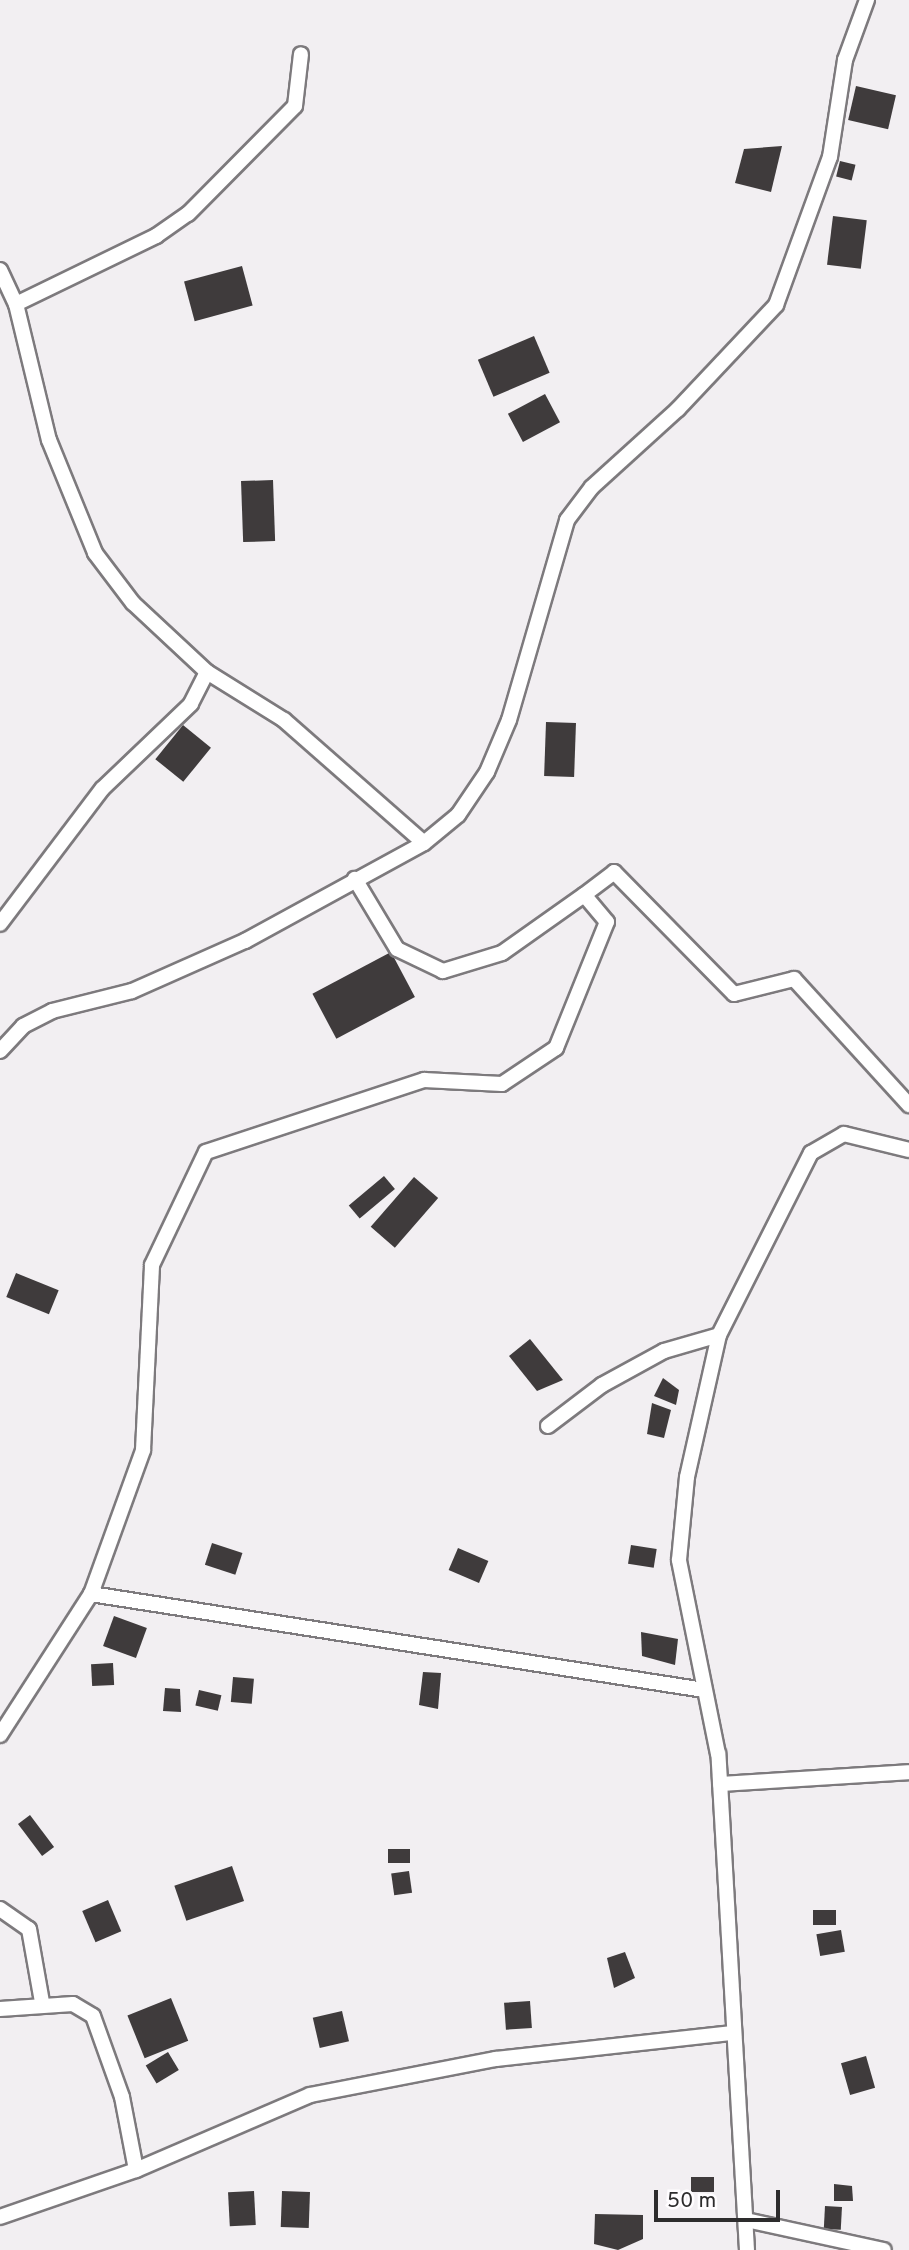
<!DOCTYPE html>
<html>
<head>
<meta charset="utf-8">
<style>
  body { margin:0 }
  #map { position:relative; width:909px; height:2250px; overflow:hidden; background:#f2eff2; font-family:Overpass,sans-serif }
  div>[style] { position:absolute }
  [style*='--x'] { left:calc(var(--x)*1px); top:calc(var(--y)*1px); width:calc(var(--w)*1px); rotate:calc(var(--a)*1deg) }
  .building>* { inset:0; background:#3f3b3c; transform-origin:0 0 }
  .roads { filter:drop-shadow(2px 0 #7d7a7d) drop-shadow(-2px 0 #7d7a7d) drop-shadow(0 2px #7d7a7d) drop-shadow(0 -2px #7d7a7d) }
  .street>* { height:14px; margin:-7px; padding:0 7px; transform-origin:7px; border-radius:7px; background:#fff }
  span { translate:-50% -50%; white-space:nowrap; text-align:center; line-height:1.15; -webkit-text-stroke:7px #fffdff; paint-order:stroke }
  .scale { position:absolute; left:654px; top:2190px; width:126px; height:32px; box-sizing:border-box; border:4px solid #2d2c2d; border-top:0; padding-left:9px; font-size:21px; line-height:24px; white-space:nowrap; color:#2d2c2d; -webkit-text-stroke:5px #fffdff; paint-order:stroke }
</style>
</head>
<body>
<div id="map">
  <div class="building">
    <div style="left:856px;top:86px;width:41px;height:35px;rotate:13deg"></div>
    <div style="clip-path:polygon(782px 146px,771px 192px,735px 183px,744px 149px)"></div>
    <div style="left:840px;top:161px;width:16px;height:16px;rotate:14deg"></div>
    <div style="left:833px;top:216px;width:34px;height:49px;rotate:7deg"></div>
    <div style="left:242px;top:266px;width:41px;height:60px;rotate:75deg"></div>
    <div style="left:534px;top:336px;width:40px;height:61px;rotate:67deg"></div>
    <div style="left:545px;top:394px;width:32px;height:42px;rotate:62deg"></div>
    <div style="left:273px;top:480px;width:61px;height:32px;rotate:88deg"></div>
    <div style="left:546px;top:722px;width:30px;height:54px;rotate:2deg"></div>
    <div style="left:183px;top:725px;width:36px;height:44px;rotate:39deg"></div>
    <div style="left:391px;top:952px;width:51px;height:89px;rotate:62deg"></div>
    <div style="left:384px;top:1176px;width:17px;height:46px;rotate:50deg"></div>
    <div style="left:414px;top:1177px;width:32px;height:66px;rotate:41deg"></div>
    <div style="left:16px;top:1273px;width:46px;height:26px;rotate:22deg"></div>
    <div style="clip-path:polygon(530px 1339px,563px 1380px,537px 1391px,509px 1356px)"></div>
    <div style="clip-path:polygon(663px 1378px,679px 1390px,676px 1405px,654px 1396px)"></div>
    <div style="clip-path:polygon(652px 1403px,671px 1410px,664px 1438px,647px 1434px)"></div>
    <div style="left:212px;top:1543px;width:32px;height:23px;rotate:18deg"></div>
    <div style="left:631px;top:1545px;width:26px;height:19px;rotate:9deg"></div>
    <div style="left:458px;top:1548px;width:33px;height:24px;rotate:23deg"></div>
    <div style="left:114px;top:1616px;width:35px;height:32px;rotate:20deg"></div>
    <div style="clip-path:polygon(641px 1632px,678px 1639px,675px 1665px,642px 1656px)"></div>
    <div style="left:113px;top:1663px;width:22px;height:22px;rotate:87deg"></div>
    <div style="clip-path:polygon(423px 1672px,441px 1673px,438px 1709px,419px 1705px)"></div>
    <div style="left:233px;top:1677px;width:21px;height:25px;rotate:5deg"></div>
    <div style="clip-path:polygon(165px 1688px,180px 1689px,181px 1712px,163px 1711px)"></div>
    <div style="left:199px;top:1690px;width:23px;height:16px;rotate:13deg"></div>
    <div style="left:30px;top:1815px;width:40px;height:15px;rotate:53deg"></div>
    <div style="left:410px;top:1849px;width:14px;height:22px;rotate:90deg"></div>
    <div style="left:232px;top:1866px;width:37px;height:61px;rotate:71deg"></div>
    <div style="left:409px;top:1871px;width:22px;height:18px;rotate:82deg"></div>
    <div style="left:108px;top:1900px;width:34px;height:28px;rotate:67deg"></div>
    <div style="left:836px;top:1910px;width:15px;height:23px;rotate:90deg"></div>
    <div style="left:841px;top:1930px;width:22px;height:25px;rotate:80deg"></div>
    <div style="clip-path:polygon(625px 1952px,635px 1978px,614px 1988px,607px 1958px)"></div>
    <div style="left:171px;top:1998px;width:46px;height:47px;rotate:68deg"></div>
    <div style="left:530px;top:2001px;width:27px;height:26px;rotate:86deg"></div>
    <div style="left:342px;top:2011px;width:31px;height:30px;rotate:77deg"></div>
    <div style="left:168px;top:2052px;width:21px;height:26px;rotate:59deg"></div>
    <div style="left:866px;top:2056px;width:33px;height:26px;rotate:74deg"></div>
    <div style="left:691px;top:2177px;width:23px;height:15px"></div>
    <div style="clip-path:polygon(834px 2184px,852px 2186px,853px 2201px,834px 2201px)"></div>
    <div style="left:254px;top:2191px;width:34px;height:26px;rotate:87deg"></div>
    <div style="left:282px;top:2191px;width:28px;height:36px;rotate:2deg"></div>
    <div style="left:825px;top:2206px;width:17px;height:23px;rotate:3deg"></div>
    <div style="clip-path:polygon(595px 2214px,643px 2215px,643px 2239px,618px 2250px,594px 2244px)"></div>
  </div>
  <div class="roads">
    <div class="street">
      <div style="--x:0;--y:270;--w:38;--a:65"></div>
      <div style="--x:16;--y:304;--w:140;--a:76.4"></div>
      <div style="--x:49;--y:440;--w:122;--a:67.8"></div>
      <div style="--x:95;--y:553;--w:63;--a:52.8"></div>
      <div style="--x:133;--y:603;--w:101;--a:43"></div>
      <div style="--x:207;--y:672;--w:36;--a:117"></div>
      <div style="--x:191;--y:704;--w:123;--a:136.3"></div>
      <div style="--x:102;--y:789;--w:169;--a:127.1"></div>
      <div style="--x:16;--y:304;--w:156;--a:-25.9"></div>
      <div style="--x:156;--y:236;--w:39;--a:-35"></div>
      <div style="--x:188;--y:214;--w:152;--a:-45.3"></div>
      <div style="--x:295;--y:106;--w:52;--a:-83.4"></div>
      <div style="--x:207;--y:672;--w:91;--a:31.9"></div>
      <div style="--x:284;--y:720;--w:186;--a:41.3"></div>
      <div style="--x:584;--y:895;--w:38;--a:-37"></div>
      <div style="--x:614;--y:872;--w:171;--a:45.5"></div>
      <div style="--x:734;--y:994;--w:62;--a:-14"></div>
      <div style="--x:794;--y:979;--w:171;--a:47.6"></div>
      <div style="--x:0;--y:1051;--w:34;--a:-47"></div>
      <div style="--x:23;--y:1026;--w:33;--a:-27"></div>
      <div style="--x:52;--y:1011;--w:82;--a:-14"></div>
      <div style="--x:132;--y:991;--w:124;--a:-23.9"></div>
      <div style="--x:245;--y:941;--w:204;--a:-28.7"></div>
      <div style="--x:424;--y:843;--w:44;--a:-39.5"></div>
      <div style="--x:458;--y:815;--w:52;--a:-56"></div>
      <div style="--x:487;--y:772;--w:56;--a:-67.1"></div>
      <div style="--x:509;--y:720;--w:208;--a:-73.8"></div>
      <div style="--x:567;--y:520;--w:41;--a:-52.9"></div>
      <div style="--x:592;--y:487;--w:116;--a:-42.2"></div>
      <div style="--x:678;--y:409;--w:143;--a:-46.7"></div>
      <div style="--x:776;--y:305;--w:158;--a:-70"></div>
      <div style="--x:830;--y:157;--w:98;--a:-81.2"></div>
      <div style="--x:845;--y:60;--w:64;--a:-69.9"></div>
      <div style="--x:548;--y:1426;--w:68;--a:-37.2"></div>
      <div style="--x:602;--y:1385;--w:71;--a:-28.7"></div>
      <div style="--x:664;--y:1351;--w:57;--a:-16.2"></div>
      <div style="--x:91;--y:1594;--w:620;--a:8.9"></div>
      <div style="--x:0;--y:1735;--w:168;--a:-57.2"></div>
      <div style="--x:91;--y:1594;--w:153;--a:-70.1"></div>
      <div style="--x:143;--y:1450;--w:185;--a:-87.2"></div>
      <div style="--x:152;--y:1265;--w:125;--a:-64.5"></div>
      <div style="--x:206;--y:1152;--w:230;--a:-18.3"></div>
      <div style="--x:424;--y:1080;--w:78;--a:2.9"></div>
      <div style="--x:502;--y:1084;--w:65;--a:-33.7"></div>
      <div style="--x:556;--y:1048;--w:136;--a:-68"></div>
      <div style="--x:607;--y:922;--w:35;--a:-130"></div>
      <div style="--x:584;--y:895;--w:100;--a:144.7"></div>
      <div style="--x:502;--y:953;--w:62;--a:163"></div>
      <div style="--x:443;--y:971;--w:51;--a:-154.4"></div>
      <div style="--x:397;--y:949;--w:82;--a:-121"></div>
      <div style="--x:720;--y:1784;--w:189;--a:-3.6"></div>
      <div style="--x:0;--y:1909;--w:35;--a:35"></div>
      <div style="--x:29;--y:1929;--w:74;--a:79.9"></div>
      <div style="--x:0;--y:2009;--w:73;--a:-3.9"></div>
      <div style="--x:73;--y:2004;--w:23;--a:31"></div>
      <div style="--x:93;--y:2016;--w:86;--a:70.3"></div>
      <div style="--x:122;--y:2097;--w:74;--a:79.1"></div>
      <div style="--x:0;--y:2217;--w:144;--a:-19.1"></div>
      <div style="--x:136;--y:2170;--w:189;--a:-23.3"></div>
      <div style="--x:310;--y:2095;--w:189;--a:-11"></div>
      <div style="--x:496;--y:2059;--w:238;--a:-6.3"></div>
      <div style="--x:746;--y:2220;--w:141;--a:12.3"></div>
      <div style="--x:747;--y:2250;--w:497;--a:-93.3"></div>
      <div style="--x:718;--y:1754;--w:198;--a:-101.4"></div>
      <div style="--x:679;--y:1560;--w:83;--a:-84.5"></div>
      <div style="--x:687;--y:1477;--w:146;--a:-77.3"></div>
      <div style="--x:719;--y:1335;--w:204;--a:-63.2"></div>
      <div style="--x:811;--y:1153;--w:38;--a:-30"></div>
      <div style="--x:844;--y:1134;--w:67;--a:13.8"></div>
    </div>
  </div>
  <div class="scale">50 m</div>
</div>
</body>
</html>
